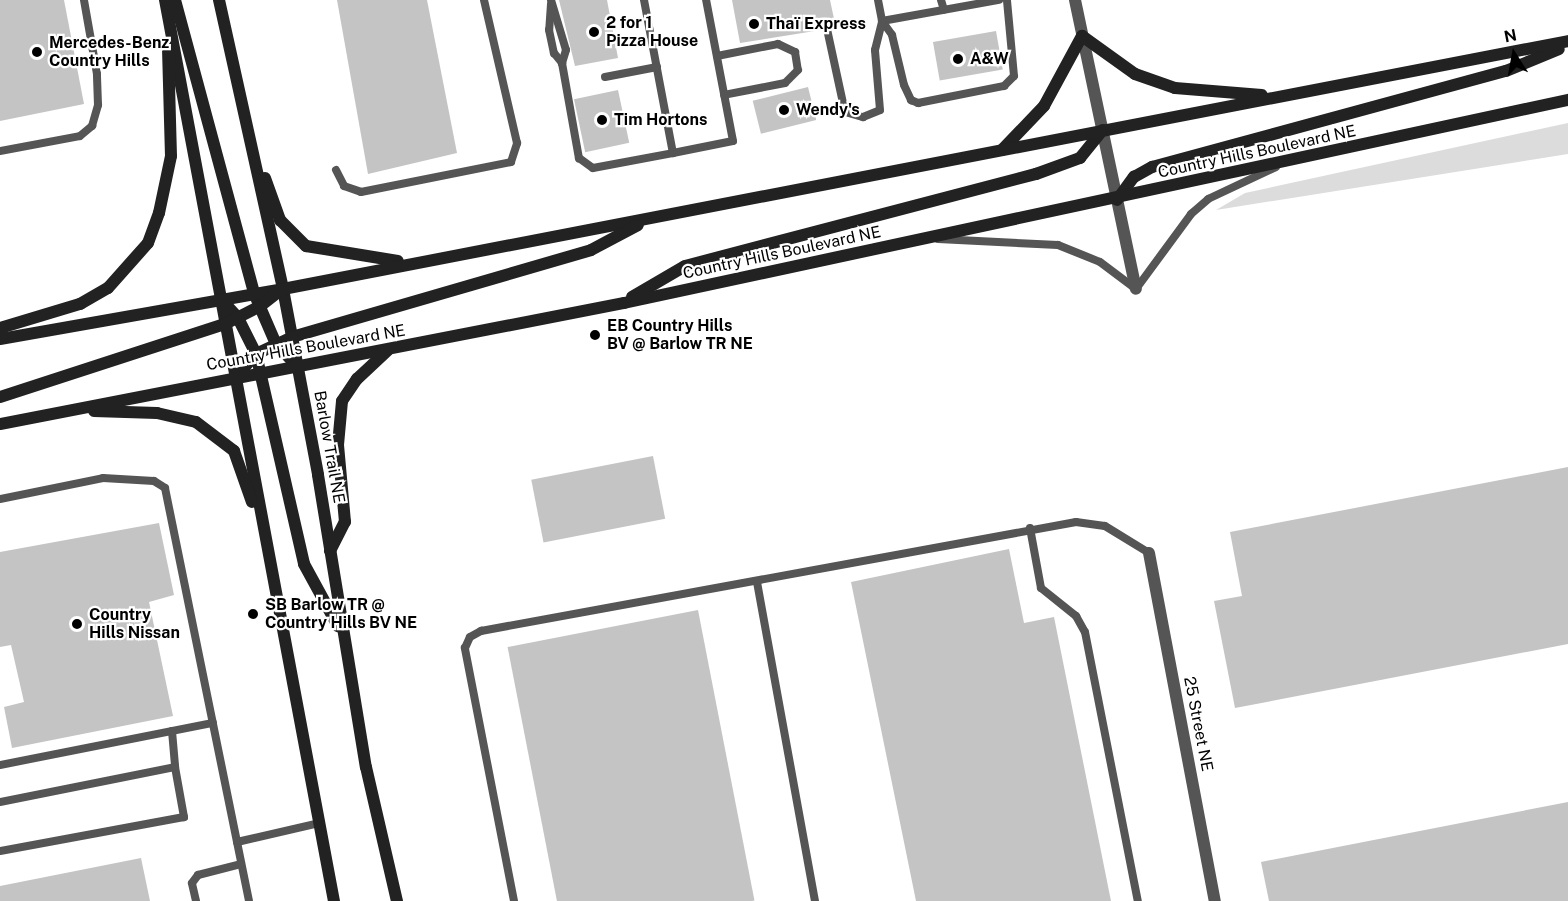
<!DOCTYPE html>
<html>
<head>
<meta charset="utf-8">
<style>
  body { margin:0 }
  #map { position:relative; width:1568px; height:901px; overflow:hidden; background:#fff; font-family:"Public Sans",sans-serif }
  div>[style] { position:absolute }
  [style*='--x'] { left:calc(var(--x)*1px); top:calc(var(--y)*1px); width:calc(var(--w)*1px); rotate:calc(var(--a)*1deg) }
  .green>* { inset:0; background:#dcdcdc }
  .building>* { inset:0; background:#c4c4c4; transform-origin:0 0 }
  .service>* { height:8px; margin:-4px; padding:0 4px; transform-origin:4px; border-radius:4px; background:#555 }
  .minor>* { height:12px; margin:-6px; padding:0 6px; transform-origin:6px; border-radius:6px; background:#555 }
  .secondary>* { height:12px; margin:-6px; padding:0 6px; transform-origin:6px; border-radius:6px; background:#222 }
  .dots>* { width:16px; height:16px; translate:-50% -50%; box-sizing:border-box; border:3px solid #fff; border-radius:50% }
  span { translate:-50% -50%; white-space:nowrap; text-align:center; line-height:1.15; -webkit-text-stroke:4.5px #fff; paint-order:stroke }
  .poi-label { font-size:16px; color:#000; font-weight:700 }
  .left { translate:0 -50%; text-align:left }
  .street-label { font-size:16px; color:#000 }
  .north { position:absolute; left:1484px; top:24px; width:60px; height:60px; -webkit-text-stroke:4px #fff; paint-order:stroke; rotate:349deg; font-size:16px; font-weight:700; line-height:24px; text-align:center; color:#000 }
  .north::after { content:''; display:block; margin:auto; width:21px; height:27px; background:#000; clip-path:polygon(50% 0,100% 100%,50% 72%,0 100%) }
</style>
</head>
<body>
<div id="map">
  <div class="green">
    <div style="clip-path:polygon(1568px 123px,1568px 154px,1216px 210px,1245px 193px)"></div>
  </div>
  <div class="building">
    <div style="clip-path:polygon(0 0,64px 0,84px 104px,0 121px)"></div>
    <div style="clip-path:polygon(337px 0,427px 0,457px 153px,368px 174px)"></div>
    <div style="clip-path:polygon(559px 0,607px 0,618px 58px,575px 66px)"></div>
    <div style="clip-path:polygon(732px 0,830px 0,836px 28px,826px 23px,821px 30px,740px 43px)"></div>
    <div style="left:996px;top:31px;width:39px;height:64px;rotate:80deg"></div>
    <div style="left:808px;top:87px;width:34px;height:57px;rotate:76deg"></div>
    <div style="left:618px;top:90px;width:54px;height:45px;rotate:78deg"></div>
    <div style="left:653px;top:456px;width:64px;height:124px;rotate:79deg"></div>
    <div style="clip-path:polygon(1568px 467px,1568px 644px,1235px 708px,1214px 601px,1242px 596px,1230px 532px)"></div>
    <div style="clip-path:polygon(159px 523px,174px 595px,149px 602px,173px 716px,12px 748px,4px 707px,24px 702px,11px 645px,0 647px,0 552px)"></div>
    <div style="clip-path:polygon(1009px 549px,1024px 623px,1054px 617px,1111px 901px,916px 901px,851px 582px)"></div>
    <div style="left:698px;top:610px;width:296px;height:194px;rotate:79deg"></div>
    <div style="clip-path:polygon(1568px 802px,1568px 901px,1269px 901px,1261px 862px)"></div>
    <div style="clip-path:polygon(141px 858px,150px 901px,0 901px,0 886px)"></div>
  </div>
  <div class="service">
    <div style="--x:551;--y:0;--w:52;--a:73.3"></div>
    <div style="--x:566;--y:50;--w:14;--a:107"></div>
    <div style="--x:562;--y:63;--w:97;--a:79.9"></div>
    <div style="--x:579;--y:158;--w:17;--a:36"></div>
    <div style="--x:593;--y:168;--w:81;--a:-10.6"></div>
    <div style="--x:644;--y:0;--w:156;--a:79.3"></div>
    <div style="--x:673;--y:153;--w:61;--a:-11.3"></div>
    <div style="--x:733;--y:141;--w:144;--a:-100.8"></div>
    <div style="--x:878;--y:0;--w:21;--a:79"></div>
    <div style="--x:882;--y:21;--w:119;--a:-10.2"></div>
    <div style="--x:941;--y:0;--w:10;--a:73"></div>
    <div style="--x:551;--y:4;--w:26;--a:94"></div>
    <div style="--x:549;--y:30;--w:24;--a:78"></div>
    <div style="--x:554;--y:53;--w:13;--a:51"></div>
    <div style="--x:882;--y:21;--w:17;--a:54"></div>
    <div style="--x:892;--y:35;--w:51;--a:76.5"></div>
    <div style="--x:904;--y:85;--w:17;--a:65"></div>
    <div style="--x:911;--y:100;--w:8;--a:23"></div>
    <div style="--x:918;--y:103;--w:88;--a:-11.2"></div>
    <div style="--x:1004;--y:86;--w:14;--a:-45"></div>
    <div style="--x:1014;--y:76;--w:76;--a:-95.3"></div>
    <div style="--x:827;--y:29;--w:85;--a:77.8"></div>
    <div style="--x:845;--y:112;--w:19;--a:16"></div>
    <div style="--x:863;--y:117;--w:18;--a:-22"></div>
    <div style="--x:880;--y:110;--w:60;--a:-94.8"></div>
    <div style="--x:875;--y:50;--w:30;--a:-76"></div>
    <div style="--x:717;--y:56;--w:62;--a:-11.1"></div>
    <div style="--x:778;--y:44;--w:19;--a:25"></div>
    <div style="--x:795;--y:52;--w:18;--a:81"></div>
    <div style="--x:798;--y:70;--w:18;--a:135"></div>
    <div style="--x:785;--y:83;--w:62;--a:168.9"></div>
    <div style="--x:605;--y:77;--w:53;--a:-10.9"></div>
    <div style="--x:0;--y:151;--w:81;--a:-10.6"></div>
    <div style="--x:80;--y:136;--w:16;--a:-40"></div>
    <div style="--x:92;--y:126;--w:22;--a:-74"></div>
    <div style="--x:98;--y:105;--w:31;--a:-92"></div>
    <div style="--x:97;--y:74;--w:75;--a:-100"></div>
    <div style="--x:336;--y:170;--w:18;--a:63"></div>
    <div style="--x:344;--y:186;--w:18;--a:19"></div>
    <div style="--x:361;--y:192;--w:153;--a:-11.3"></div>
    <div style="--x:511;--y:162;--w:20;--a:-72"></div>
    <div style="--x:517;--y:143;--w:147;--a:-103"></div>
    <div style="--x:938;--y:239;--w:120;--a:2.9"></div>
    <div style="--x:1058;--y:245;--w:45;--a:22"></div>
    <div style="--x:1100;--y:262;--w:45;--a:36.9"></div>
    <div style="--x:1136;--y:289;--w:93;--a:-53.7"></div>
    <div style="--x:1191;--y:214;--w:23;--a:-41"></div>
    <div style="--x:1208;--y:199;--w:75;--a:-25.2"></div>
    <div style="--x:0;--y:499;--w:105;--a:-11.5"></div>
    <div style="--x:103;--y:478;--w:51;--a:3.4"></div>
    <div style="--x:154;--y:481;--w:13;--a:32"></div>
    <div style="--x:165;--y:488;--w:421;--a:78.5"></div>
    <div style="--x:1030;--y:528;--w:61;--a:79.6"></div>
    <div style="--x:1041;--y:588;--w:45;--a:38.7"></div>
    <div style="--x:1076;--y:616;--w:18;--a:61"></div>
    <div style="--x:1085;--y:632;--w:274;--a:78.9"></div>
    <div style="--x:757;--y:582;--w:324;--a:79.7"></div>
    <div style="--x:172;--y:731;--w:36;--a:85"></div>
    <div style="--x:0;--y:765;--w:217;--a:-11.2"></div>
    <div style="--x:0;--y:802;--w:178;--a:-11.3"></div>
    <div style="--x:175;--y:767;--w:51;--a:79.8"></div>
    <div style="--x:184;--y:817;--w:187;--a:169.5"></div>
    <div style="--x:237;--y:842;--w:84;--a:-13"></div>
    <div style="--x:196;--y:901;--w:18;--a:-103"></div>
    <div style="--x:192;--y:883;--w:10;--a:-53"></div>
    <div style="--x:198;--y:875;--w:44;--a:-14.3"></div>
    <div style="--x:514;--y:901;--w:258;--a:-101"></div>
    <div style="--x:465;--y:648;--w:12;--a:-66"></div>
    <div style="--x:470;--y:637;--w:13;--a:-29"></div>
    <div style="--x:481;--y:631;--w:605;--a:-10.38"></div>
    <div style="--x:1076;--y:522;--w:29;--a:8"></div>
    <div style="--x:1105;--y:526;--w:52;--a:31.5"></div>
  </div>
  <div class="minor">
    <div style="--x:1075;--y:0;--w:295;--a:78.1"></div>
    <div style="--x:1149;--y:553;--w:354;--a:79.3"></div>
  </div>
  <div class="secondary">
    <div style="--x:165;--y:0;--w:917;--a:79.38"></div>
    <div style="--x:175;--y:0;--w:303;--a:74.9"></div>
    <div style="--x:254;--y:293;--w:56;--a:66.7"></div>
    <div style="--x:276;--y:344;--w:30;--a:46"></div>
    <div style="--x:219;--y:0;--w:296;--a:77.5"></div>
    <div style="--x:283;--y:289;--w:189;--a:79.3"></div>
    <div style="--x:318;--y:475;--w:296;--a:80.7"></div>
    <div style="--x:366;--y:767;--w:138;--a:77"></div>
    <div style="--x:1002;--y:150;--w:61;--a:-46.3"></div>
    <div style="--x:1044;--y:106;--w:80;--a:-61.5"></div>
    <div style="--x:1082;--y:36;--w:65;--a:35.6"></div>
    <div style="--x:1135;--y:74;--w:42;--a:19.3"></div>
    <div style="--x:1175;--y:88;--w:87;--a:4.6"></div>
    <div style="--x:265;--y:178;--w:45;--a:70.3"></div>
    <div style="--x:280;--y:220;--w:37;--a:45"></div>
    <div style="--x:306;--y:246;--w:93;--a:9.3"></div>
    <div style="--x:1117;--y:200;--w:29;--a:-54"></div>
    <div style="--x:1134;--y:177;--w:21;--a:-29"></div>
    <div style="--x:1152;--y:167;--w:367;--a:-15.2"></div>
    <div style="--x:1506;--y:71;--w:57;--a:-22.5"></div>
    <div style="--x:632;--y:297;--w:61;--a:-30.3"></div>
    <div style="--x:685;--y:266;--w:363;--a:-14.7"></div>
    <div style="--x:1036;--y:174;--w:47;--a:-20"></div>
    <div style="--x:1080;--y:158;--w:36;--a:-51"></div>
    <div style="--x:221;--y:299;--w:25;--a:48"></div>
    <div style="--x:238;--y:318;--w:40;--a:63.4"></div>
    <div style="--x:256;--y:354;--w:215;--a:77.1"></div>
    <div style="--x:304;--y:564;--w:71;--a:61.3"></div>
    <div style="--x:0;--y:328;--w:84;--a:-16.7"></div>
    <div style="--x:80;--y:304;--w:32;--a:-30"></div>
    <div style="--x:108;--y:288;--w:60;--a:-48.4"></div>
    <div style="--x:148;--y:243;--w:32;--a:-70"></div>
    <div style="--x:159;--y:213;--w:58;--a:-78.1"></div>
    <div style="--x:171;--y:156;--w:105;--a:-91.6"></div>
    <div style="--x:0;--y:339;--w:287;--a:-10"></div>
    <div style="--x:283;--y:289;--w:1309;--a:-10.92"></div>
    <div style="--x:235;--y:378;--w:32;--a:-49"></div>
    <div style="--x:256;--y:354;--w:40;--a:-25"></div>
    <div style="--x:292;--y:337;--w:311;--a:-16.2"></div>
    <div style="--x:591;--y:250;--w:53;--a:-28"></div>
    <div style="--x:0;--y:397;--w:237;--a:-18"></div>
    <div style="--x:225;--y:324;--w:38;--a:-27"></div>
    <div style="--x:259;--y:307;--w:28;--a:-38"></div>
    <div style="--x:94;--y:411;--w:63;--a:1.8"></div>
    <div style="--x:157;--y:413;--w:40;--a:13"></div>
    <div style="--x:196;--y:422;--w:48;--a:37.3"></div>
    <div style="--x:234;--y:451;--w:54;--a:70.6"></div>
    <div style="--x:0;--y:424;--w:636;--a:-10.97"></div>
    <div style="--x:624;--y:303;--w:966;--a:-12.14"></div>
    <div style="--x:330;--y:551;--w:33;--a:-63"></div>
    <div style="--x:345;--y:522;--w:77;--a:-95.2"></div>
    <div style="--x:338;--y:445;--w:44;--a:-84.8"></div>
    <div style="--x:342;--y:401;--w:27;--a:-56"></div>
    <div style="--x:357;--y:379;--w:42;--a:-43.1"></div>
  </div>
  <div class="dots">
    <div style="left:754px;top:24px;background:#000"></div>
    <div style="left:594px;top:32px;background:#000"></div>
    <div style="left:37px;top:52px;background:#000"></div>
    <div style="left:958px;top:59px;background:#000"></div>
    <div style="left:784px;top:110px;background:#000"></div>
    <div style="left:602px;top:120px;background:#000"></div>
    <div style="left:595px;top:335px;background:#000"></div>
    <div style="left:253px;top:614px;background:#000"></div>
    <div style="left:77px;top:624px;background:#000"></div>
  </div>
  <div class="poi-label">
    <span class="left" style="left:606px;top:32px">2 for 1<br>Pizza House</span>
    <span class="left" style="left:766px;top:24px">Thaï Express</span>
    <span class="left" style="left:49px;top:52px">Mercedes-Benz<br>Country Hills</span>
    <span class="left" style="left:970px;top:59px">A&amp;W</span>
    <span class="left" style="left:796px;top:110px">Wendy's</span>
    <span class="left" style="left:614px;top:120px">Tim Hortons</span>
    <span class="left" style="left:607px;top:335px">EB Country Hills<br>BV @ Barlow TR NE</span>
    <span class="left" style="left:265px;top:614px">SB Barlow TR @<br>Country Hills BV NE</span>
    <span class="left" style="left:89px;top:624px">Country<br>Hills Nissan</span>
  </div>
  <div class="street-label">
    <span style="left:1257px;top:152px;rotate:-12deg">Country Hills Boulevard NE</span>
    <span style="left:782px;top:253px;rotate:-12deg">Country Hills Boulevard NE</span>
    <span style="left:306px;top:348px;rotate:-10deg">Country Hills Boulevard NE</span>
    <span style="left:329px;top:447px;rotate:80deg">Barlow Trail NE</span>
    <span style="left:1198px;top:724px;rotate:79deg">25 Street NE</span>
  </div>
  <div class="north">N</div>
</div>
</body>
</html>
